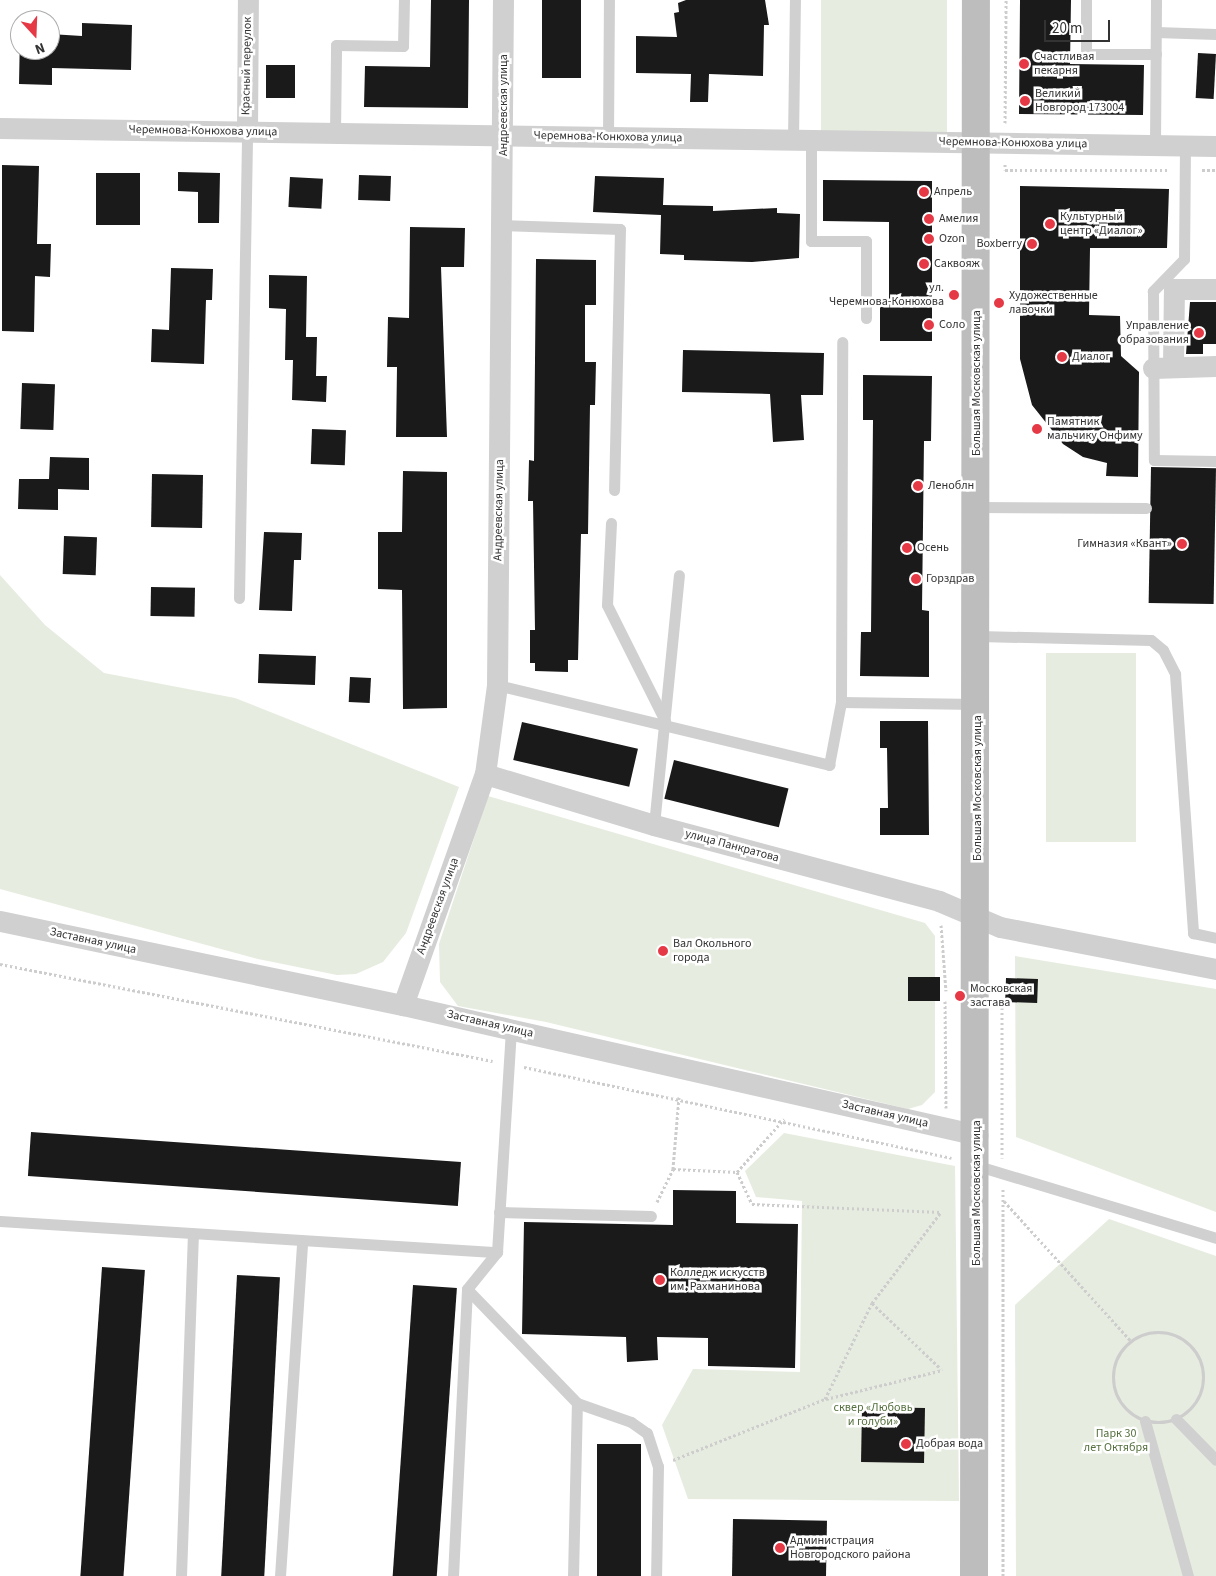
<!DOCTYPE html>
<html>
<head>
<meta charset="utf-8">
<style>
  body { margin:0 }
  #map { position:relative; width:1216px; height:1576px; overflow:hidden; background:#fff; font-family:"Source Sans 3",sans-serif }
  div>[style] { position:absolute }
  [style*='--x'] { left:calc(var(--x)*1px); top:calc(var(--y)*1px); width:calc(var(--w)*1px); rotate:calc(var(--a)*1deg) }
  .green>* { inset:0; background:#e6ecdf; transform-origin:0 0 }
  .building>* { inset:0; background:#1a1a1a; transform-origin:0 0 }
  .path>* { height:3px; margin-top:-1.5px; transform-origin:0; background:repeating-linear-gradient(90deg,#cdcdcd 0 2.5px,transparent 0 5px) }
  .path>.ring { margin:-1.5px; padding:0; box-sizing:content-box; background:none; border:3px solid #cdcdcd; border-radius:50% }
  .lane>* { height:11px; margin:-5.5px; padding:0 5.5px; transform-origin:5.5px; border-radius:5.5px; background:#d0d0d0 }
  .street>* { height:21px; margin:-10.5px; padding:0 10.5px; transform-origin:10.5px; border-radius:10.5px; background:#d0d0d0 }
  .secondary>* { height:28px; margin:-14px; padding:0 14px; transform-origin:14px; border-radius:14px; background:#bdbdbd }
  .dots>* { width:14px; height:14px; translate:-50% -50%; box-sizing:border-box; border:2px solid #fff; border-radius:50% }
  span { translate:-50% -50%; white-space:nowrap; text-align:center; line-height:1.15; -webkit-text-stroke:5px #fff; paint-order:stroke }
  .poi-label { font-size:12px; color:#333 }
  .left { translate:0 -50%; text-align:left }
  .right { translate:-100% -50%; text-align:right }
  .street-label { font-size:12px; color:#333 }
  .park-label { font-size:12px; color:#56703f }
  .north { position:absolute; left:10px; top:10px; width:50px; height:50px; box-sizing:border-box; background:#fff; border:1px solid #adadad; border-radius:50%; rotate:160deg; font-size:14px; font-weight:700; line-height:20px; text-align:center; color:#333 }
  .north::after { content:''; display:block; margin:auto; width:18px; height:22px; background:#e63946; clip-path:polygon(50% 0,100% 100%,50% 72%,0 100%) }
  .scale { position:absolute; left:1044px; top:20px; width:66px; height:22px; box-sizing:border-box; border:2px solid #333; border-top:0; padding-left:6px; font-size:15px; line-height:18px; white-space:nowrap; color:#333; -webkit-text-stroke:4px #fff; paint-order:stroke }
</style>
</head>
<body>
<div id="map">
  <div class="green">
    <div style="left:821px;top:0;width:126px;height:134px"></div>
    <div style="clip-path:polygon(0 575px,45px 625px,104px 673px,235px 698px,459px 787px,406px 933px,383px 962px,356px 974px,337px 975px,258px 959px,0 889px)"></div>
    <div style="left:1046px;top:653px;width:90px;height:189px"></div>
    <div style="clip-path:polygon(488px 796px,925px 923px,935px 936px,935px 1092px,922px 1105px,908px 1109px,546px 1022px,458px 1006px,440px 982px,439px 944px)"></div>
    <div style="clip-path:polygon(1015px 956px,1216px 989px,1216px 1212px,1016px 1137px)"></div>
    <div style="clip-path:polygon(784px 1133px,955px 1166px,959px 1501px,688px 1499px,662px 1425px,693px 1369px,800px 1372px,802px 1201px,756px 1197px,745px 1171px)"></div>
    <div style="clip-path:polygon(1109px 1219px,1216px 1256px,1216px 1576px,1016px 1576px,1015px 1305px)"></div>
  </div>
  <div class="building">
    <div style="clip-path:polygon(431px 0,469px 0,468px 108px,364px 107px,365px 66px,430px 67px)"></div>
    <div style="left:542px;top:0;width:39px;height:78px"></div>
    <div style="clip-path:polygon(686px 0,765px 0,769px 25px,764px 25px,763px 76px,709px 74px,708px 102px,690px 102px,691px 74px,636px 73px,636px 36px,677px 37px,674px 13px,679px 12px,678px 3px)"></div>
    <div style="clip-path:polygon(1020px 0,1071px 0,1070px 64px,1144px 65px,1143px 115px,1019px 114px)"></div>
    <div style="clip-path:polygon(82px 23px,132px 25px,131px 70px,52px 68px,52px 85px,19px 84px,20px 33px,20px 50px,50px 50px,50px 34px,82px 36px)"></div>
    <div style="left:1198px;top:53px;width:18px;height:45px;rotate:3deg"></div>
    <div style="left:266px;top:65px;width:29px;height:33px"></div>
    <div style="clip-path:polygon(2px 165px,39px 166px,37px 244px,51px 244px,50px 277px,35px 276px,34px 332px,2px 331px)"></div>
    <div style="clip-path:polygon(178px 172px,220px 173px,219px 223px,198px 223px,198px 192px,178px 191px)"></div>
    <div style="left:96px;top:173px;width:44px;height:52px"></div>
    <div style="left:359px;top:175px;width:32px;height:25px;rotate:2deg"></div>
    <div style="clip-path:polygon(595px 176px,664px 178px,663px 205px,713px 206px,713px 211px,777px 208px,777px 213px,800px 214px,799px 258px,752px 262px,684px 260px,684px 255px,660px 254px,661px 215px,593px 212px)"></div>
    <div style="left:290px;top:177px;width:33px;height:30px;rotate:3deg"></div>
    <div style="clip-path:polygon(823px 180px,932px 181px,932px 341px,880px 341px,880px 302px,889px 302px,889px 222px,823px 221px)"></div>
    <div style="clip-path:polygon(1020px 186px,1169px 189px,1167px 248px,1090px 248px,1089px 315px,1120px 316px,1121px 356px,1139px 372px,1138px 477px,1106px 476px,1107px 463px,1083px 457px,1063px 444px,1032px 405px,1020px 359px)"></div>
    <div style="clip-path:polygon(410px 227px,465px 228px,464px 267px,441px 267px,447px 437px,396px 437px,397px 367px,387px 367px,388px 317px,409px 318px)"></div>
    <div style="clip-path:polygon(536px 259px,596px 260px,596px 305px,585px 305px,585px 362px,596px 362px,595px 405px,590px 405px,588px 534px,581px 534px,578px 660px,568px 660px,568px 672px,535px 671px,535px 663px,530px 663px,530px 630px,535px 630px,533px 501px,528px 501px,529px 460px,534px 461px)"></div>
    <div style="clip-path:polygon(171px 268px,213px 269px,212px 300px,206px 300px,204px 364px,151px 362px,152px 329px,169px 330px)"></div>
    <div style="clip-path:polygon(269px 275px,307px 276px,306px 337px,317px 337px,316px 376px,327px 376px,326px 402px,292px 400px,293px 360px,285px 360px,286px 309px,269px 308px)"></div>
    <div style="clip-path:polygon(1190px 302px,1216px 302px,1216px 344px,1203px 344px,1203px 354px,1186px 354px)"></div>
    <div style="clip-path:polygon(683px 350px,824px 353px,823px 395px,801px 395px,804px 440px,773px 442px,770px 394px,682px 392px)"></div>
    <div style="clip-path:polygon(863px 375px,932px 376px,931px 441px,924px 441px,922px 610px,929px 611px,929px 677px,860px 676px,861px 632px,871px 632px,873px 420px,863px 420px)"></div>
    <div style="left:22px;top:383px;width:33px;height:46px;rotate:2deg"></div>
    <div style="left:312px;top:429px;width:34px;height:35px;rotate:2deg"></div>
    <div style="clip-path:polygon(50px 457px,89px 458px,89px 490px,58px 489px,58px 510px,18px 509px,19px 479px,49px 479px)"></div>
    <div style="left:1151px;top:467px;width:65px;height:136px;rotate:1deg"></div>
    <div style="clip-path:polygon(403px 471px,447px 472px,447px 708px,403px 709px,402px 590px,378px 589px,378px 532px,402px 532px)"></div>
    <div style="left:152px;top:474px;width:51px;height:53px;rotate:1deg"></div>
    <div style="clip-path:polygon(264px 532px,302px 533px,301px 560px,294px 560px,292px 611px,259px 610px)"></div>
    <div style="left:64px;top:536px;width:33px;height:38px;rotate:2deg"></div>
    <div style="left:151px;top:587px;width:44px;height:29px;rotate:1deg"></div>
    <div style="left:259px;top:654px;width:57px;height:29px;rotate:2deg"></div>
    <div style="left:350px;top:677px;width:21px;height:25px;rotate:3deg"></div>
    <div style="clip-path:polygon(880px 721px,928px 721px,929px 835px,880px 835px,880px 808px,888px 808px,887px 748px,880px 748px)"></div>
    <div style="left:522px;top:722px;width:119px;height:39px;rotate:13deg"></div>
    <div style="left:674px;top:760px;width:118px;height:40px;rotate:14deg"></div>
    <div style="left:908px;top:977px;width:32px;height:24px"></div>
    <div style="left:1006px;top:978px;width:32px;height:24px;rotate:2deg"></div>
    <div style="left:31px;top:1132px;width:431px;height:44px;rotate:4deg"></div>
    <div style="clip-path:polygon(673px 1190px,736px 1191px,736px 1223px,798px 1224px,795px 1368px,708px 1366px,708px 1338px,657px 1337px,658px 1360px,627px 1362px,626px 1337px,522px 1334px,524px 1222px,673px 1225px)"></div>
    <div style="left:102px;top:1267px;width:43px;height:310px;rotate:4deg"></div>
    <div style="left:237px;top:1275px;width:43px;height:302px;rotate:3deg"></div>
    <div style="left:413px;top:1285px;width:44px;height:292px;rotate:4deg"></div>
    <div style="left:862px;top:1407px;width:63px;height:55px;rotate:1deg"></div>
    <div style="left:597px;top:1444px;width:44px;height:132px"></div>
    <div style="left:733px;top:1519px;width:94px;height:57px;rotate:1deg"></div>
  </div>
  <div class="path">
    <div style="--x:1005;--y:123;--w:123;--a:-89.5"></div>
    <div style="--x:1005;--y:164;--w:6;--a:90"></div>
    <div style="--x:1005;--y:170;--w:163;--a:0"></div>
    <div style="--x:1202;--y:170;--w:14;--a:0"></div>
    <div style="--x:941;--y:925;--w:66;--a:85.7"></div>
    <div style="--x:0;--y:964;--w:502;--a:11.13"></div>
    <div style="--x:945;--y:1001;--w:107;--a:89.5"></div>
    <div style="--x:1002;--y:1002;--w:156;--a:90"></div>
    <div style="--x:524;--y:1067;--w:437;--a:12"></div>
    <div style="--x:679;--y:1097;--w:72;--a:94.8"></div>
    <div style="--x:673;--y:1169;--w:64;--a:2.7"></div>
    <div style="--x:737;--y:1172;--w:71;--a:-48.4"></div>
    <div style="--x:737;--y:1172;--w:35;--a:65"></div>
    <div style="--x:752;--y:1204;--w:189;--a:2.4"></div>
    <div style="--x:1003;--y:1189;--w:387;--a:90"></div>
    <div style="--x:1004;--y:1201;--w:189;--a:47.8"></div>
    <div style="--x:657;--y:1202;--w:37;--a:-64"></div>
    <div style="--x:872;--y:1303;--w:95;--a:43.7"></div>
    <div class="ring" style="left:1113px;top:1332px;width:87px;height:87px"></div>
    <div style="--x:826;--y:1399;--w:120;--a:-14"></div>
    <div style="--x:673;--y:1460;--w:164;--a:-21.9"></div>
    <div style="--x:825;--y:1399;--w:107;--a:-63.9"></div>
    <div style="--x:872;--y:1303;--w:114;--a:-52.8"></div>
  </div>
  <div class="lane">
    <div style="--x:1086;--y:0;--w:54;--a:90"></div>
    <div style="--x:1086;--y:54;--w:70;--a:0"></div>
    <div style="--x:1156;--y:32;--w:60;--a:1.9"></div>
    <div style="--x:335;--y:133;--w:88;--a:-89.3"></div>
    <div style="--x:336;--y:45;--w:67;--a:0.9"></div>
    <div style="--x:403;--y:46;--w:46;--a:-88.8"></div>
    <div style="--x:608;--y:137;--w:137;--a:-89.6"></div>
    <div style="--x:793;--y:140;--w:140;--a:-89.2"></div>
    <div style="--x:811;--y:140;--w:101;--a:90"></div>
    <div style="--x:811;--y:241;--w:55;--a:0"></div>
    <div style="--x:866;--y:241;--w:77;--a:90"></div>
    <div style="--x:1155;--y:145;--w:145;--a:-89.6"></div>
    <div style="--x:1185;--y:146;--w:113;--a:90.5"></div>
    <div style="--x:1184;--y:259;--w:45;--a:134.1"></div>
    <div style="--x:1153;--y:291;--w:169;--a:89.7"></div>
    <div style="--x:1154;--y:460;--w:62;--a:0.9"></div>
    <div style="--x:503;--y:225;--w:117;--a:2"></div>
    <div style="--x:620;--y:229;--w:261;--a:91.3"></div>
    <div style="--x:977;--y:507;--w:169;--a:0.3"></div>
    <div style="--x:611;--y:523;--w:82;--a:92.8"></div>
    <div style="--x:607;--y:605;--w:130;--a:63.4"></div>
    <div style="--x:239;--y:598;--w:467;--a:-89"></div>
    <div style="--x:978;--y:636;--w:173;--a:1.3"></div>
    <div style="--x:1151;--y:640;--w:16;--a:40"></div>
    <div style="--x:1163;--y:650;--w:27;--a:63"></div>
    <div style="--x:1175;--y:674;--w:260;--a:86"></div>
    <div style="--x:1193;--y:933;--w:24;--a:12"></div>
    <div style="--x:497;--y:685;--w:342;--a:13.5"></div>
    <div style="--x:829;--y:765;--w:64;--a:-79.2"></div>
    <div style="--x:841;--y:702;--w:136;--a:0.8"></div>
    <div style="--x:841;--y:702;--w:360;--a:-89.8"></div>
    <div style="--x:654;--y:825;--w:251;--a:-84.3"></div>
    <div style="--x:978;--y:1166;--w:249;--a:16.8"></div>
    <div style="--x:499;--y:1212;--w:152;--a:1.5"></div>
    <div style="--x:0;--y:1221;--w:498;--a:3.6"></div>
    <div style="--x:467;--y:1289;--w:158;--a:46"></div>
    <div style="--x:577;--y:1403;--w:57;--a:19.4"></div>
    <div style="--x:631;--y:1422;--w:19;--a:35"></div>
    <div style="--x:647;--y:1433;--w:35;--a:72"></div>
    <div style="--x:658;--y:1466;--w:110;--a:91"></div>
    <div style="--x:1176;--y:1419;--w:57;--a:45.7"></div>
    <div style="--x:1145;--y:1421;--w:161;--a:74.5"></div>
    <div style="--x:181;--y:1576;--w:342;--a:-88"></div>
    <div style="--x:280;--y:1576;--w:336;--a:-86.2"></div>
    <div style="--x:453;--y:1576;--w:287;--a:-87.2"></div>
    <div style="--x:467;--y:1289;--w:48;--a:-51"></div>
    <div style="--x:497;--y:1252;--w:223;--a:-86.4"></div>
    <div style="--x:573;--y:1576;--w:173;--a:-88.7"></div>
  </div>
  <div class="street">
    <div style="--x:0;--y:128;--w:1216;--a:0.85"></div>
    <div style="--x:247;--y:131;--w:131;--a:-89.6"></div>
    <div style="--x:1173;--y:366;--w:77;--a:-89.3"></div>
    <div style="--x:1174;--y:289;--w:42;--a:0"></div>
    <div style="--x:1153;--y:368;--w:63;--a:-1.8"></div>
    <div style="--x:485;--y:774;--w:177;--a:16.8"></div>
    <div style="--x:654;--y:825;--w:295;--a:14.9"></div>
    <div style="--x:939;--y:901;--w:66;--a:23.1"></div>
    <div style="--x:1000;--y:927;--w:220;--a:11"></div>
    <div style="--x:0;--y:921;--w:412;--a:11.8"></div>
    <div style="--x:403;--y:1005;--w:589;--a:12.76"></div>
    <div style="--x:403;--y:1005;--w:245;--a:-70.5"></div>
    <div style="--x:485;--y:774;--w:90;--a:-82.3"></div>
    <div style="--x:497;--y:685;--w:685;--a:-89.5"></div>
  </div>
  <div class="secondary">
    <div style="--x:974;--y:1576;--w:1576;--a:-89.93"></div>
  </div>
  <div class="dots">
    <div style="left:1024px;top:64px;background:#e63946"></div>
    <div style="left:1025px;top:101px;background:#e63946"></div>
    <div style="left:924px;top:192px;background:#e63946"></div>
    <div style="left:929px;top:219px;background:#e63946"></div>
    <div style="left:1050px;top:224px;background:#e63946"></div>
    <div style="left:929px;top:239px;background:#e63946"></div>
    <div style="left:1032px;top:244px;background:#e63946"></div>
    <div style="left:924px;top:264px;background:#e63946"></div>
    <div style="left:954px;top:295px;background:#e63946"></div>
    <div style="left:999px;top:303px;background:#e63946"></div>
    <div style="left:929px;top:325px;background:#e63946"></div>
    <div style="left:1199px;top:333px;background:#e63946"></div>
    <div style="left:1062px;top:357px;background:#e63946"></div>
    <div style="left:1037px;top:429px;background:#e63946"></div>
    <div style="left:918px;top:486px;background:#e63946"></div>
    <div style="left:1182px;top:544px;background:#e63946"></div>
    <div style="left:907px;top:548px;background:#e63946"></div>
    <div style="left:916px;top:579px;background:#e63946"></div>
    <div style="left:663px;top:951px;background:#e63946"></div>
    <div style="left:960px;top:996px;background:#e63946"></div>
    <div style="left:660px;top:1280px;background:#e63946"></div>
    <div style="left:906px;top:1444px;background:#e63946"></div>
    <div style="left:780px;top:1548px;background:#e63946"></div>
  </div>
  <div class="poi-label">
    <span class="left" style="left:1034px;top:64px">Счастливая<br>пекарня</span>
    <span class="left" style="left:1035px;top:101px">Великий<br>Новгород 173004</span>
    <span class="left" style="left:934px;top:192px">Апрель</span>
    <span class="left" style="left:1060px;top:224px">Культурный<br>центр «Диалог»</span>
    <span class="left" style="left:939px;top:219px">Амелия</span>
    <span class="left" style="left:939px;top:239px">Ozon</span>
    <span class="right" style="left:1022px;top:244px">Boxberry</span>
    <span class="left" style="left:934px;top:264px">Саквояж</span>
    <span class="right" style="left:944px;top:295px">ул.<br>Черемнова-Конюхова</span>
    <span class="left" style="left:1009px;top:303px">Художественные<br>лавочки</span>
    <span class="left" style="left:939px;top:325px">Соло</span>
    <span class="right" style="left:1189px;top:333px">Управление<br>образования</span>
    <span class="left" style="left:1072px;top:357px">Диалог</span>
    <span class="left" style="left:1047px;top:429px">Памятник<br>мальчику Онфиму</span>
    <span class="left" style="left:928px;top:486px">Леноблн</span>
    <span class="right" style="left:1172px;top:544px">Гимназия «Квант»</span>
    <span class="left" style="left:917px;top:548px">Осень</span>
    <span class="left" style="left:926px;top:579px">Горздрав</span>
    <span class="left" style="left:673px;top:951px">Вал Окольного<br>города</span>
    <span class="left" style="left:970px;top:996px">Московская<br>застава</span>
    <span class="left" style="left:670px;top:1280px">Колледж искусств<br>им. Рахманинова</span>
    <span class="left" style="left:916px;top:1444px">Добрая вода</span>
    <span class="left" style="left:790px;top:1548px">Администрация<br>Новгородского района</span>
  </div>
  <div class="street-label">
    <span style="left:247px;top:66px;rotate:-89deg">Красный переулок</span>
    <span style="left:504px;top:105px;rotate:-90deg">Андреевская улица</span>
    <span style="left:203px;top:131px;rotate:1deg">Черемнова-Конюхова улица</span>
    <span style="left:608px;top:137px;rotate:1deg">Черемнова-Конюхова улица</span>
    <span style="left:1013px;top:143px;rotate:1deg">Черемнова-Конюхова улица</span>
    <span style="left:977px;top:383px;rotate:-90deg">Большая Московская улица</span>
    <span style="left:499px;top:510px;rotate:-89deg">Андреевская улица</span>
    <span style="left:978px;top:788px;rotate:-90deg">Большая Московская улица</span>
    <span style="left:732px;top:846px;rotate:15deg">улица Панкратова</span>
    <span style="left:438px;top:906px;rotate:-70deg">Андреевская улица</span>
    <span style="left:93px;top:941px;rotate:12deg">Заставная улица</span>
    <span style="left:490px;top:1024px;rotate:13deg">Заставная улица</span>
    <span style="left:885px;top:1114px;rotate:13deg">Заставная улица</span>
    <span style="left:977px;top:1193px;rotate:-90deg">Большая Московская улица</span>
  </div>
  <div class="park-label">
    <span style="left:873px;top:1415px">сквер «Любовь<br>и голуби»</span>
    <span style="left:1116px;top:1441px">Парк 30<br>лет Октября</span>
  </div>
  <div class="north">N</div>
  <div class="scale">20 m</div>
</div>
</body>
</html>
